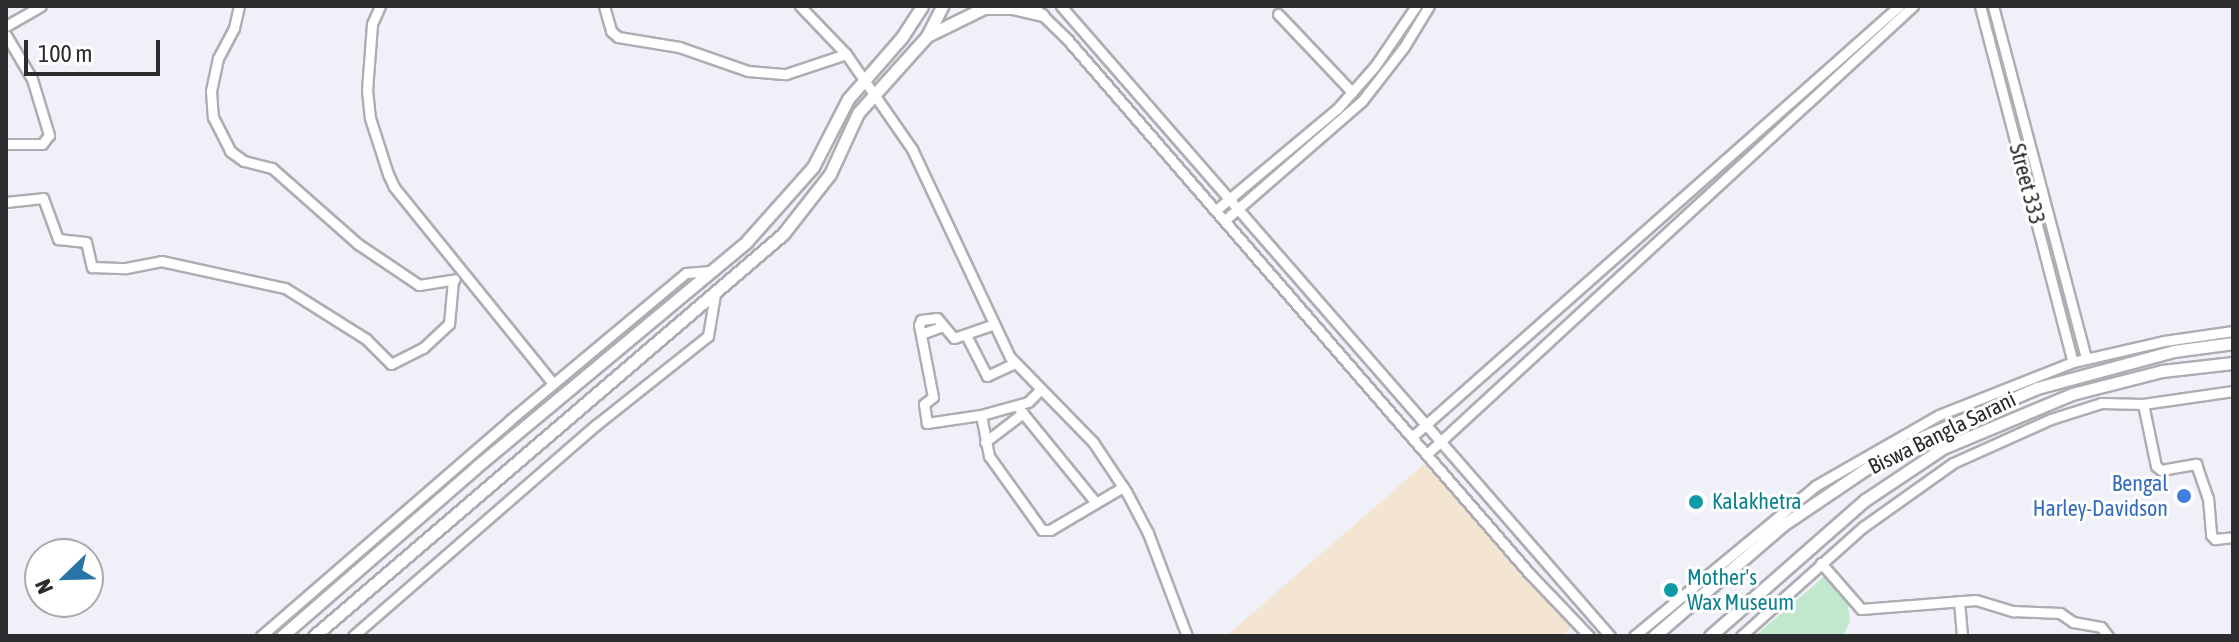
<!DOCTYPE html>
<html>
<head>
<meta charset="utf-8">
<style>
  body { margin:0 }
  #map { position:relative; width:2239px; height:642px; overflow:hidden; background:#f0f1f8; font-family:"Asap Condensed",sans-serif }
  div>[style] { position:absolute }
  [style*='--x'] { left:calc(var(--x)*1px); top:calc(var(--y)*1px); width:calc(var(--w)*1px); rotate:calc(var(--a)*1deg) }
  .commercial>* { inset:0; background:#f3e5d2 }
  .green>* { inset:0; background:#c1e8cc }
  .roads { filter:drop-shadow(2px 0 #adaeb4) drop-shadow(-2px 0 #adaeb4) drop-shadow(0 2px #adaeb4) drop-shadow(0 -2px #adaeb4) }
  .minor>* { height:9px; margin:-4.5px; padding:0 4.5px; transform-origin:4.5px; border-radius:4.5px; background:#fff }
  .major>* { height:11px; margin:-5.5px; padding:0 5.5px; transform-origin:5.5px; border-radius:5.5px; background:#fff }
  .dots>* { width:22px; height:22px; translate:-50% -50%; box-sizing:border-box; border:4px solid #fff; border-radius:50% }
  span { translate:-50% -50%; white-space:nowrap; text-align:center; line-height:1.15; -webkit-text-stroke:6px #fff; paint-order:stroke }
  .street-label { font-size:22px; color:#2c2c2f }
  .shop-label { font-size:22px; color:#366cbe }
  .right { translate:-100% -50%; text-align:right }
  .culture-label { font-size:22px; color:#0d838f }
  .left { translate:0 -50%; text-align:left }
  .frame { position:absolute; inset:0; border:8px solid #2c2c2f; pointer-events:none }
  .north { position:absolute; left:24px; top:538px; width:80px; height:80px; box-sizing:border-box; background:#fff; border:2px solid #ababac; border-radius:50%; rotate:247deg; font-size:22px; font-weight:700; line-height:32px; text-align:center; color:#2c2c2f }
  .north::after { content:''; display:block; margin:auto; width:28px; height:36px; background:#2974a7; clip-path:polygon(50% 0,100% 100%,50% 72%,0 100%) }
  .scale { position:absolute; left:24px; top:40px; width:136px; height:36px; box-sizing:border-box; border:4px solid #2c2c2f; border-top:0; padding-left:10px; font-size:24px; line-height:28px; white-space:nowrap; color:#2c2c2f; -webkit-text-stroke:6px #fff; paint-order:stroke }
</style>
</head>
<body>
<div id="map">
  <div class="commercial">
    <div style="clip-path:polygon(1430px 459px,1574px 625px,1562px 636px,1226px 636px)"></div>
  </div>
  <div class="green">
    <div style="clip-path:polygon(1826px 575px,1847px 598px,1850px 622px,1843px 636px,1755px 636px)"></div>
  </div>
  <div class="roads">
    <div class="minor">
      <div style="--x:239;--y:6;--w:23;--a:103"></div>
      <div style="--x:234;--y:28;--w:34;--a:118"></div>
      <div style="--x:218;--y:58;--w:34;--a:102"></div>
      <div style="--x:211;--y:91;--w:26;--a:86"></div>
      <div style="--x:213;--y:117;--w:38;--a:63"></div>
      <div style="--x:230;--y:151;--w:17;--a:36"></div>
      <div style="--x:244;--y:161;--w:29;--a:14"></div>
      <div style="--x:272;--y:168;--w:115;--a:41.5"></div>
      <div style="--x:358;--y:244;--w:73;--a:33.9"></div>
      <div style="--x:419;--y:285;--w:36;--a:-9"></div>
      <div style="--x:380;--y:6;--w:20;--a:114"></div>
      <div style="--x:372;--y:24;--w:66;--a:94.3"></div>
      <div style="--x:367;--y:90;--w:28;--a:84"></div>
      <div style="--x:370;--y:118;--w:59;--a:72.2"></div>
      <div style="--x:388;--y:174;--w:14;--a:65"></div>
      <div style="--x:394;--y:187;--w:252;--a:51"></div>
      <div style="--x:604;--y:6;--w:26;--a:74"></div>
      <div style="--x:611;--y:31;--w:9;--a:41"></div>
      <div style="--x:618;--y:37;--w:62;--a:9.3"></div>
      <div style="--x:679;--y:47;--w:73;--a:19.2"></div>
      <div style="--x:748;--y:71;--w:38;--a:5"></div>
      <div style="--x:786;--y:74;--w:63;--a:-18.4"></div>
      <div style="--x:800;--y:6;--w:66;--a:46.2"></div>
      <div style="--x:846;--y:54;--w:116;--a:55.2"></div>
      <div style="--x:912;--y:149;--w:230;--a:64.8"></div>
      <div style="--x:1010;--y:357;--w:119;--a:45.7"></div>
      <div style="--x:1093;--y:442;--w:61;--a:56.3"></div>
      <div style="--x:1127;--y:493;--w:45;--a:62.3"></div>
      <div style="--x:1148;--y:533;--w:110;--a:69.3"></div>
      <div style="--x:1033;--y:6;--w:47;--a:44.1"></div>
      <div style="--x:1067;--y:39;--w:708;--a:49.13"></div>
      <div style="--x:1530;--y:574;--w:86;--a:46.4"></div>
      <div style="--x:1061;--y:6;--w:836;--a:48.93"></div>
      <div style="--x:1980;--y:6;--w:368;--a:75.4"></div>
      <div style="--x:1993;--y:6;--w:365;--a:75.2"></div>
      <div style="--x:1278;--y:14;--w:108;--a:46.5"></div>
      <div style="--x:6;--y:26;--w:40;--a:-29.7"></div>
      <div style="--x:6;--y:35;--w:51;--a:59.4"></div>
      <div style="--x:32;--y:79;--w:59;--a:73.1"></div>
      <div style="--x:49;--y:135;--w:11;--a:128"></div>
      <div style="--x:42;--y:144;--w:36;--a:180"></div>
      <div style="--x:6;--y:202;--w:37;--a:-6"></div>
      <div style="--x:43;--y:198;--w:44;--a:69.9"></div>
      <div style="--x:58;--y:239;--w:28;--a:6"></div>
      <div style="--x:86;--y:242;--w:26;--a:77"></div>
      <div style="--x:92;--y:267;--w:34;--a:2"></div>
      <div style="--x:126;--y:268;--w:36;--a:-11"></div>
      <div style="--x:161;--y:261;--w:127;--a:12.3"></div>
      <div style="--x:285;--y:288;--w:96;--a:32.2"></div>
      <div style="--x:366;--y:339;--w:35;--a:45"></div>
      <div style="--x:391;--y:364;--w:36;--a:-27"></div>
      <div style="--x:423;--y:348;--w:35;--a:-43"></div>
      <div style="--x:449;--y:324;--w:44;--a:-84.8"></div>
      <div style="--x:1216;--y:210;--w:158;--a:-39.9"></div>
      <div style="--x:1337;--y:109;--w:57;--a:-48.5"></div>
      <div style="--x:1375;--y:66;--w:73;--a:-55.7"></div>
      <div style="--x:1225;--y:220;--w:181;--a:-41"></div>
      <div style="--x:1362;--y:101;--w:68;--a:-52.1"></div>
      <div style="--x:1404;--y:47;--w:48;--a:-58.6"></div>
      <div style="--x:921;--y:334;--w:23;--a:-20"></div>
      <div style="--x:966;--y:335;--w:46;--a:62.9"></div>
      <div style="--x:987;--y:376;--w:31;--a:-25"></div>
      <div style="--x:1041;--y:389;--w:18;--a:135"></div>
      <div style="--x:1028;--y:402;--w:49;--a:164.5"></div>
      <div style="--x:981;--y:415;--w:42;--a:79"></div>
      <div style="--x:989;--y:456;--w:91;--a:54.4"></div>
      <div style="--x:1042;--y:530;--w:8;--a:0"></div>
      <div style="--x:1050;--y:530;--w:85;--a:-30.5"></div>
      <div style="--x:2143;--y:404;--w:63;--a:78.2"></div>
      <div style="--x:2156;--y:466;--w:6;--a:39"></div>
      <div style="--x:2161;--y:470;--w:36;--a:-10"></div>
      <div style="--x:2196;--y:464;--w:36;--a:71"></div>
      <div style="--x:2208;--y:498;--w:37;--a:85"></div>
      <div style="--x:2211;--y:535;--w:6;--a:45"></div>
      <div style="--x:2215;--y:539;--w:18;--a:-6"></div>
      <div style="--x:1017;--y:406;--w:125;--a:50.8"></div>
      <div style="--x:981;--y:415;--w:55;--a:171.6"></div>
      <div style="--x:927;--y:423;--w:19;--a:-99"></div>
      <div style="--x:924;--y:404;--w:11;--a:-38"></div>
      <div style="--x:933;--y:397;--w:73;--a:-101"></div>
      <div style="--x:919;--y:325;--w:5;--a:-68"></div>
      <div style="--x:921;--y:320;--w:16;--a:-7"></div>
      <div style="--x:937;--y:318;--w:26;--a:50"></div>
      <div style="--x:954;--y:338;--w:40;--a:-18.9"></div>
      <div style="--x:1413;--y:436;--w:649;--a:-41.5"></div>
      <div style="--x:985;--y:442;--w:48;--a:-37.3"></div>
      <div style="--x:1428;--y:453;--w:660;--a:-42.67"></div>
      <div style="--x:1821;--y:563;--w:61;--a:49"></div>
      <div style="--x:1861;--y:609;--w:115;--a:-4.5"></div>
      <div style="--x:1976;--y:600;--w:39;--a:17"></div>
      <div style="--x:2013;--y:611;--w:47;--a:2.4"></div>
      <div style="--x:2060;--y:613;--w:16;--a:35"></div>
      <div style="--x:2073;--y:622;--w:28;--a:10"></div>
      <div style="--x:2101;--y:627;--w:11;--a:52"></div>
      <div style="--x:1959;--y:601;--w:35;--a:85"></div>
      <div style="--x:261;--y:636;--w:330;--a:-40.9"></div>
      <div style="--x:510;--y:420;--w:229;--a:-39.9"></div>
      <div style="--x:686;--y:273;--w:24;--a:-5"></div>
      <div style="--x:353;--y:636;--w:322;--a:-41"></div>
      <div style="--x:596;--y:425;--w:143;--a:-38.5"></div>
      <div style="--x:708;--y:336;--w:43;--a:-80.5"></div>
      <div style="--x:1634;--y:636;--w:235;--a:-39.6"></div>
      <div style="--x:1815;--y:486;--w:143;--a:-29.8"></div>
      <div style="--x:1939;--y:415;--w:144;--a:-21.6"></div>
      <div style="--x:2073;--y:362;--w:93;--a:-13"></div>
      <div style="--x:2164;--y:341;--w:70;--a:-8.2"></div>
      <div style="--x:1741;--y:636;--w:164;--a:-41.8"></div>
      <div style="--x:1863;--y:527;--w:110;--a:-35.4"></div>
      <div style="--x:1953;--y:463;--w:107;--a:-24.2"></div>
      <div style="--x:2051;--y:419;--w:52;--a:-17.7"></div>
      <div style="--x:2101;--y:403;--w:42;--a:1.4"></div>
      <div style="--x:2143;--y:404;--w:91;--a:-8.2"></div>
    </div>
    <div class="major">
      <div style="--x:927;--y:36;--w:64;--a:-26.2"></div>
      <div style="--x:984;--y:8;--w:28;--a:0"></div>
      <div style="--x:1012;--y:8;--w:31;--a:13"></div>
      <div style="--x:282;--y:636;--w:256;--a:-41"></div>
      <div style="--x:475;--y:468;--w:354;--a:-39.8"></div>
      <div style="--x:747;--y:241;--w:99;--a:-48.3"></div>
      <div style="--x:813;--y:167;--w:76;--a:-62.8"></div>
      <div style="--x:848;--y:99;--w:82;--a:-48.9"></div>
      <div style="--x:902;--y:37;--w:37;--a:-57"></div>
      <div style="--x:314;--y:636;--w:618;--a:-40.6"></div>
      <div style="--x:783;--y:234;--w:76;--a:-51.9"></div>
      <div style="--x:830;--y:174;--w:67;--a:-65.3"></div>
      <div style="--x:858;--y:113;--w:103;--a:-48.1"></div>
      <div style="--x:927;--y:36;--w:34;--a:-63"></div>
      <div style="--x:1654;--y:636;--w:170;--a:-40.7"></div>
      <div style="--x:1783;--y:525;--w:120;--a:-34.1"></div>
      <div style="--x:1882;--y:458;--w:48;--a:-27.1"></div>
      <div style="--x:1925;--y:436;--w:122;--a:-23.2"></div>
      <div style="--x:2037;--y:388;--w:142;--a:-15.1"></div>
      <div style="--x:2174;--y:351;--w:60;--a:-7.7"></div>
      <div style="--x:1710;--y:636;--w:206;--a:-41.3"></div>
      <div style="--x:1865;--y:500;--w:94;--a:-33.7"></div>
      <div style="--x:1943;--y:448;--w:140;--a:-22.7"></div>
      <div style="--x:2072;--y:394;--w:93;--a:-14.3"></div>
      <div style="--x:2162;--y:371;--w:71;--a:-6.4"></div>
    </div>
  </div>
  <div class="dots">
    <div style="left:2184px;top:496px;background:#3f7fe0"></div>
    <div style="left:1696px;top:502px;background:#0f9aa8"></div>
    <div style="left:1671px;top:590px;background:#0f9aa8"></div>
  </div>
  <div class="street-label">
    <span style="left:2027px;top:184px;rotate:75deg">Street 333</span>
    <span style="left:1942px;top:433px;rotate:-26deg">Biswa Bangla Sarani</span>
  </div>
  <div class="shop-label">
    <span class="right" style="left:2168px;top:496px">Bengal<br>Harley-Davidson</span>
  </div>
  <div class="culture-label">
    <span class="left" style="left:1712px;top:502px">Kalakhetra</span>
    <span class="left" style="left:1687px;top:590px">Mother's<br>Wax Museum</span>
  </div>
  <div class="frame"></div>
  <div class="north">N</div>
  <div class="scale">100 m</div>
</div>
</body>
</html>
